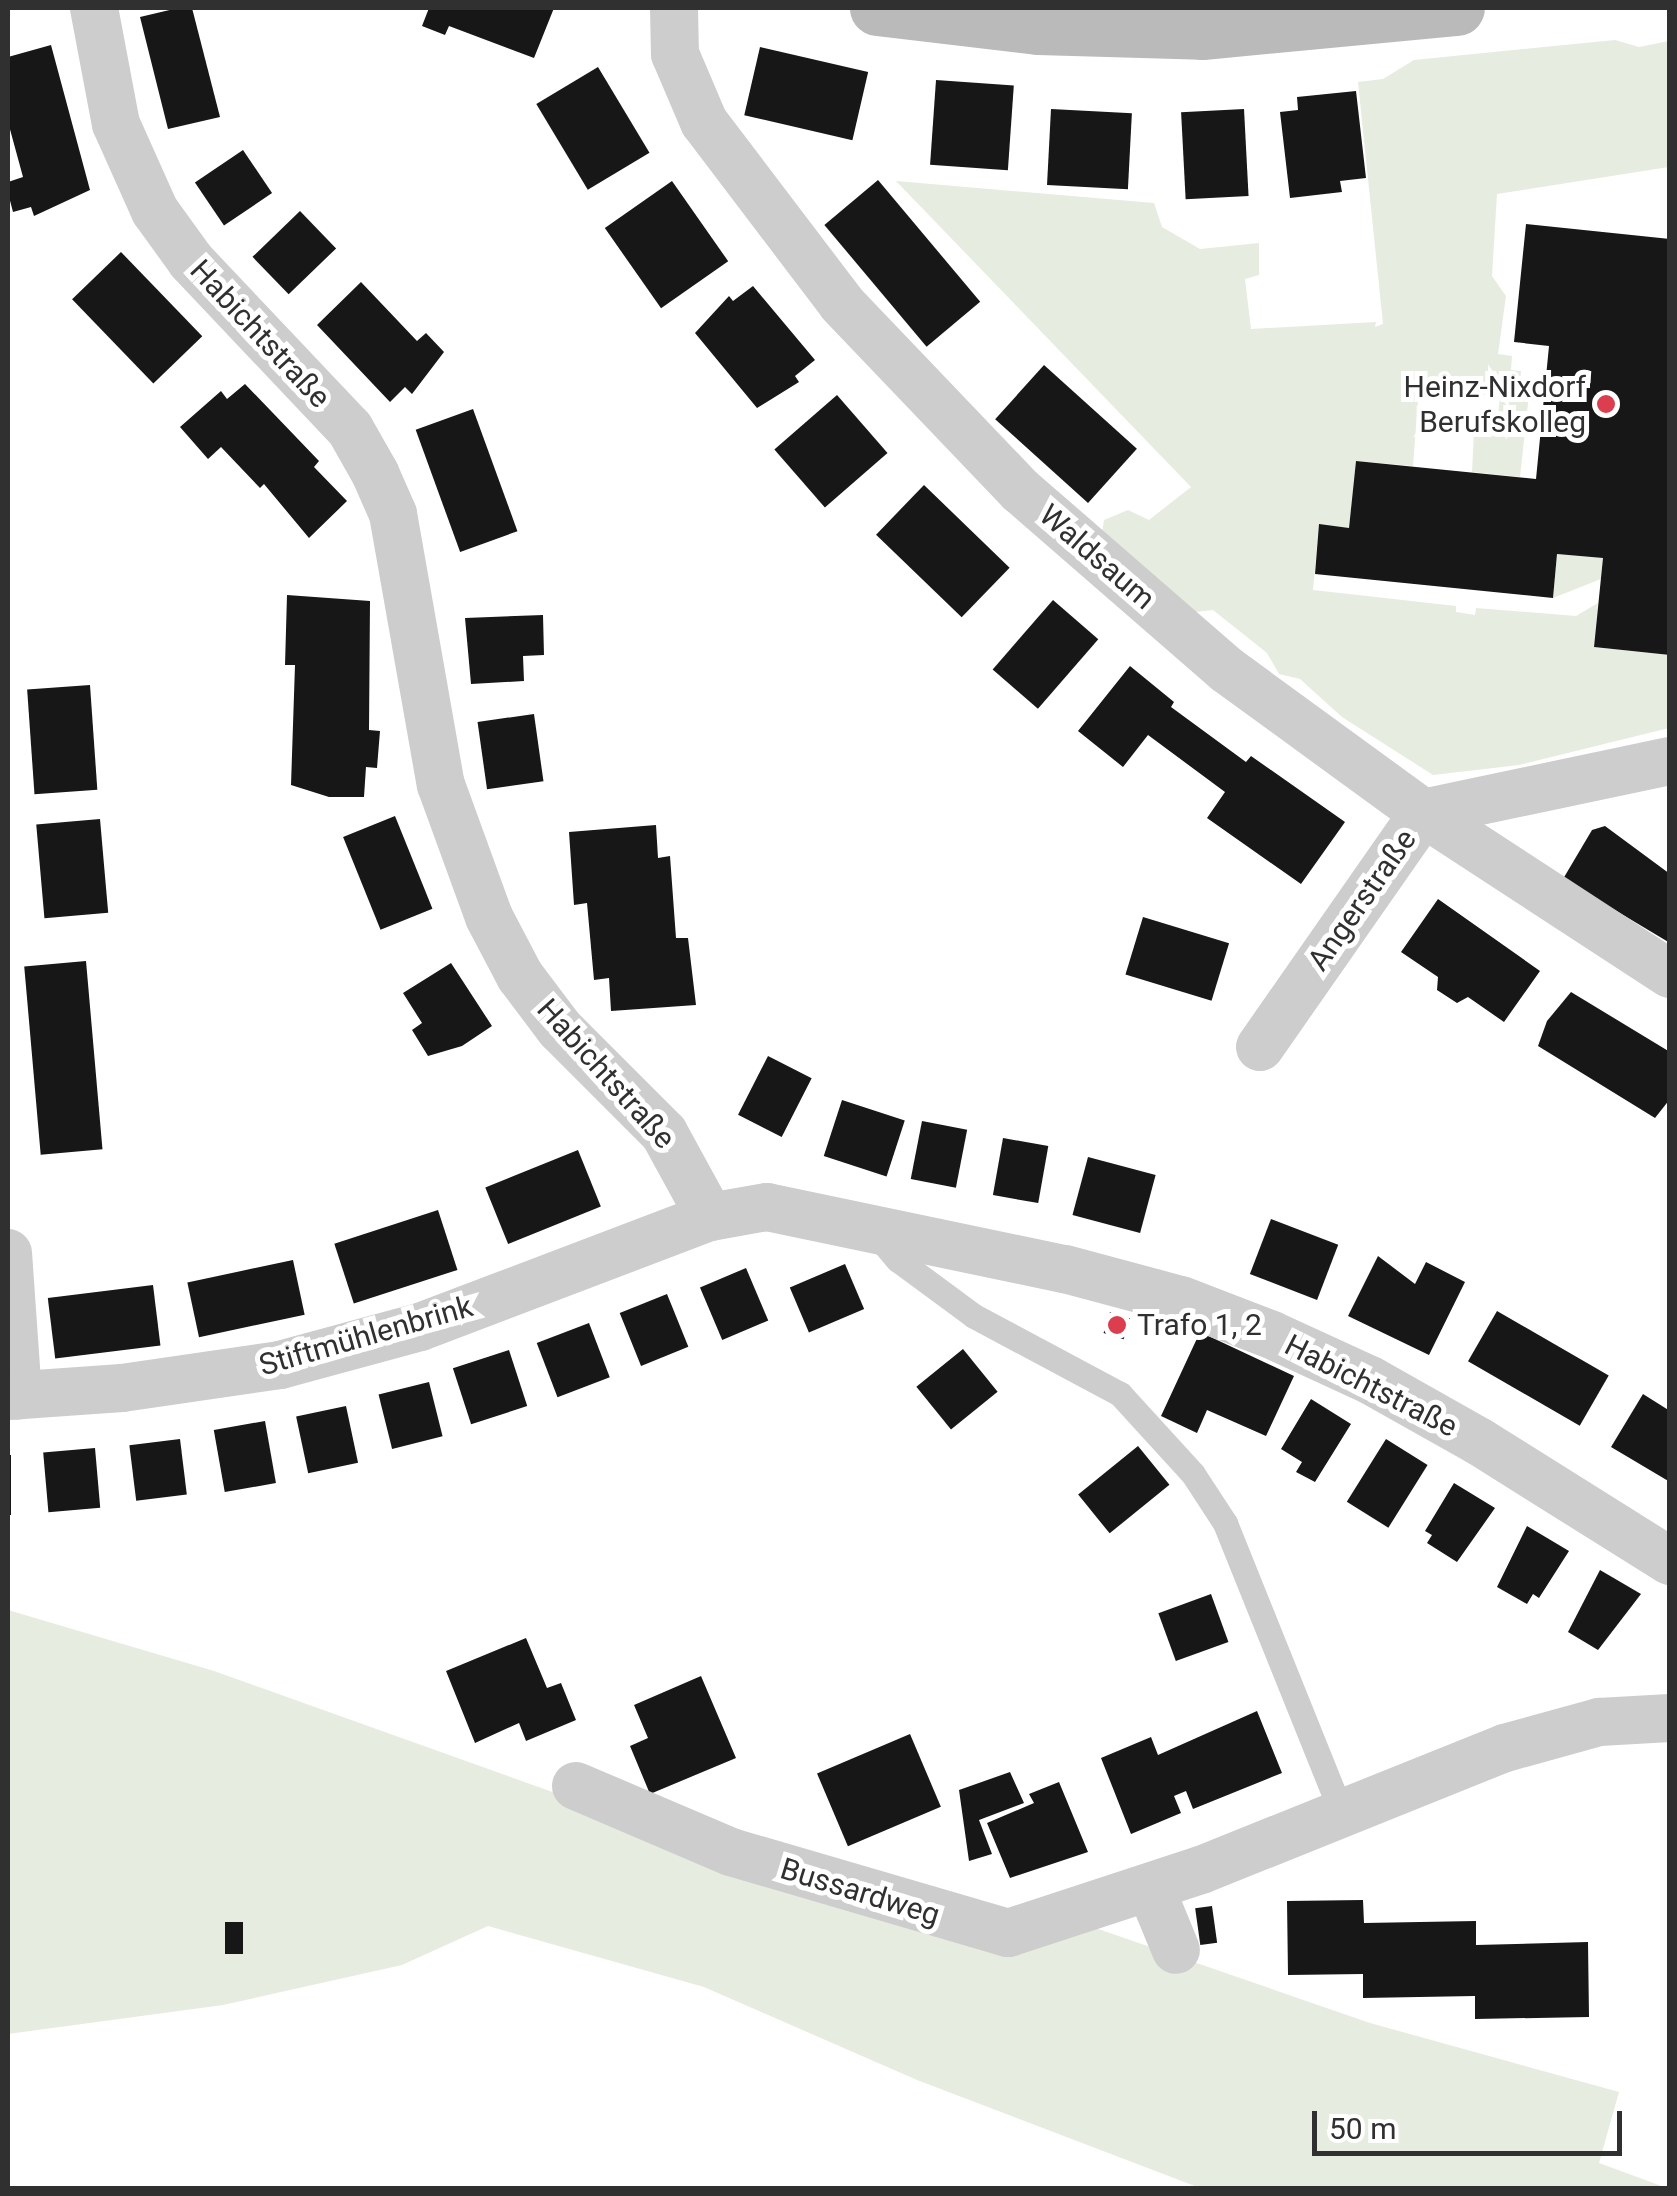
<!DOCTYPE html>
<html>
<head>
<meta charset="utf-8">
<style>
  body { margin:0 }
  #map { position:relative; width:1677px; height:2196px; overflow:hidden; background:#fff; font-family:Roboto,sans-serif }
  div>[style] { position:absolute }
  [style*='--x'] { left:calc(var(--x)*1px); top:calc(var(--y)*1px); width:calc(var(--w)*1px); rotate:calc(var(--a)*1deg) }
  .green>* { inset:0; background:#e6ecdf }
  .building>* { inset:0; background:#171717; transform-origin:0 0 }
  .lane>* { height:25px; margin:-12.5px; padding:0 12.5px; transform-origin:12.5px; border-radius:12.5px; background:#cdcdcd }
  .street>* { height:48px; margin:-24px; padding:0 24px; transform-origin:24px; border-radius:24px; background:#cdcdcd }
  .secondary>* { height:55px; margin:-27.5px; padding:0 27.5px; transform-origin:27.5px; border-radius:27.5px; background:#bababa }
  .dots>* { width:28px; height:28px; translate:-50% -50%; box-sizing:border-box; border:5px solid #fff; border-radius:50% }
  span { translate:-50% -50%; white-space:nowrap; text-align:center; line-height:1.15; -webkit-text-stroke:10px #fff; paint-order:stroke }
  .street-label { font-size:30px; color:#303030 }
  .poi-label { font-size:30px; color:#303030 }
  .right { translate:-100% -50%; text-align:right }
  .left { translate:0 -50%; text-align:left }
  .frame { position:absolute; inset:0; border:10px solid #303030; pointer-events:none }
  .scale { position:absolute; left:1312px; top:2111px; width:310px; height:45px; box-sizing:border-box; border:5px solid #303030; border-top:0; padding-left:12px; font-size:30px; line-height:35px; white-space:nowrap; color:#303030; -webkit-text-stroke:8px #fff; paint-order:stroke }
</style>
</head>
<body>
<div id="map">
  <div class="green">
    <div style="clip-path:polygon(1615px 40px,1639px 47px,1669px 41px,1669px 167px,1497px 194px,1492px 276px,1506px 296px,1498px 354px,1512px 356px,1511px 370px,1521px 371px,1520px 383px,1530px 385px,1520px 477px,1472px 472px,1474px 432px,1496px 434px,1500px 397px,1419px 387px,1413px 466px,1356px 461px,1349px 528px,1319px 525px,1313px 590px,1456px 606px,1456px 612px,1475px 615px,1476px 608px,1576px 616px,1598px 603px,1594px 647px,1669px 655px,1669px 728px,1519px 765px,1433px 775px,1342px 717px,1300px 679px,1279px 674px,1267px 653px,1213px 610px,1195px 612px,1101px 539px,1104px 520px,1128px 510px,1149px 520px,1191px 487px,896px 181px,1154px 203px,1162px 227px,1200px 249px,1259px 243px,1259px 275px,1245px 279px,1251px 329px,1376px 322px,1375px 327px,1383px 324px,1358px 82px,1383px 79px,1414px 60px)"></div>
    <div style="clip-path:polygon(1557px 554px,1603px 558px,1601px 579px,1553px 598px)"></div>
    <div style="clip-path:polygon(8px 1610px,214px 1671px,614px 1814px,755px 1873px,1078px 1922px,1370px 2023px,1619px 2092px,1599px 2163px,1667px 2188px,1200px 2188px,917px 2080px,704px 1987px,488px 1926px,402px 1965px,223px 2005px,8px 2034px)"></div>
  </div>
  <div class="building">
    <div style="clip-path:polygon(178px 8px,192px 8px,220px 117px,168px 129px,140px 17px)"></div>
    <div style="clip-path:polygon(429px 8px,554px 8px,534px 58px,449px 26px,445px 35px,422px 26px)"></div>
    <div style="clip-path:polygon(51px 45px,90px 190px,34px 216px,31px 207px,13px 212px,8px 193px,8px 182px,23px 177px,8px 122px,8px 57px)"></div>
    <div style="left:760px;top:47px;width:111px;height:70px;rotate:13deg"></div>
    <div style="left:598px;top:67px;width:100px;height:72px;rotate:59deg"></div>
    <div style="left:936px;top:80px;width:78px;height:85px;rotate:4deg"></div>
    <div style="clip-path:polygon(1356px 91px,1366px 178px,1340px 181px,1342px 192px,1290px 198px,1280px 112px,1298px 110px,1297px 97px)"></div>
    <div style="left:1051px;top:109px;width:81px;height:76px;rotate:3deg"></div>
    <div style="left:1244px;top:109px;width:87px;height:63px;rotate:87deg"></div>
    <div style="left:243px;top:150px;width:52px;height:58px;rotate:56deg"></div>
    <div style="left:878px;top:180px;width:159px;height:70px;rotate:50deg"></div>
    <div style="left:672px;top:181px;width:98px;height:82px;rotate:55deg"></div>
    <div style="left:300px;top:211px;width:52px;height:66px;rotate:46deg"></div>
    <div style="clip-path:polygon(1526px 224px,1670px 239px,1670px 655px,1594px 647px,1603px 558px,1557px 554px,1553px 598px,1315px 574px,1319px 524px,1349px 528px,1356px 461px,1536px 479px,1549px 346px,1514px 342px)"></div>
    <div style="left:121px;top:252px;width:117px;height:68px;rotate:46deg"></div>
    <div style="clip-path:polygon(361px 282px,417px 341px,426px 333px,444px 352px,412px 394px,405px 387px,390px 402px,317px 325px)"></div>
    <div style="clip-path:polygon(753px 286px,815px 360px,795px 376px,799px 382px,757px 408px,695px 333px,729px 296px,733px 301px)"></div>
    <div style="left:1044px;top:365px;width:125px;height:73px;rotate:42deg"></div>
    <div style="clip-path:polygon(245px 384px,319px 461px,314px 467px,347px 501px,309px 538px,264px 484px,260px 488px,221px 447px,208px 459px,180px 427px,221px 391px,227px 399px)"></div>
    <div style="left:837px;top:395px;width:77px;height:83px;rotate:49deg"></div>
    <div style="left:473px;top:409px;width:130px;height:61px;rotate:70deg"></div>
    <div style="left:924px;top:485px;width:119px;height:69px;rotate:44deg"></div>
    <div style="clip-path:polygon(287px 595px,370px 601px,369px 730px,380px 731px,377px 768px,366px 767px,364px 797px,329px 797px,291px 785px,295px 665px,285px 665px)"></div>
    <div style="left:1053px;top:600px;width:60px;height:92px;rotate:41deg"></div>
    <div style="clip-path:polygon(543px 615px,544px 655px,523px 656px,524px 681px,471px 684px,465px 618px)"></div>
    <div style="clip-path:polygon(1130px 666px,1174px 702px,1171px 707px,1246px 762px,1251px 756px,1345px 822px,1301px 884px,1207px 818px,1225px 792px,1148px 735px,1123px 767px,1078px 731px)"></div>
    <div style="left:90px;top:685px;width:105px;height:63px;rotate:86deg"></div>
    <div style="left:534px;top:714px;width:68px;height:57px;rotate:82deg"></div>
    <div style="left:395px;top:816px;width:100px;height:56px;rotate:68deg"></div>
    <div style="left:100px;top:819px;width:94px;height:64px;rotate:85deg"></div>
    <div style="clip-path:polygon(656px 825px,658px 858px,670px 856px,676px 938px,688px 938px,696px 1005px,611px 1011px,609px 978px,594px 980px,587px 903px,574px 905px,569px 832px)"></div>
    <div style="clip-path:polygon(1605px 826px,1670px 874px,1670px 943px,1563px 879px,1592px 830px)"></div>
    <div style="clip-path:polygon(1438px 899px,1540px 971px,1504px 1022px,1468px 997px,1457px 1003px,1437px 990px,1438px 977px,1401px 952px)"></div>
    <div style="left:1143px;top:917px;width:90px;height:60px;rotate:17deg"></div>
    <div style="left:86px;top:961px;width:189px;height:62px;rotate:85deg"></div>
    <div style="clip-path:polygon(451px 963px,492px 1026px,462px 1046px,428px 1056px,412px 1030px,422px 1023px,403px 993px)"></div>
    <div style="clip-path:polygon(1571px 992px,1670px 1052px,1670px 1099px,1655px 1118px,1538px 1046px,1547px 1021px)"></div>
    <div style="left:768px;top:1056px;width:49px;height:66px;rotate:27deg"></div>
    <div style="left:842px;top:1100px;width:66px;height:59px;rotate:18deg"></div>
    <div style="left:922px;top:1121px;width:46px;height:59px;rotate:11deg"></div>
    <div style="left:1003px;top:1138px;width:46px;height:58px;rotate:10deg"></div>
    <div style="left:578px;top:1150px;width:61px;height:100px;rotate:68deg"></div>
    <div style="left:1088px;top:1157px;width:70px;height:60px;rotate:15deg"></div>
    <div style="left:438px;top:1210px;width:63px;height:109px;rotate:72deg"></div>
    <div style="left:1271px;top:1219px;width:72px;height:59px;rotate:21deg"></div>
    <div style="clip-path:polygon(1378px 1256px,1415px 1284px,1426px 1262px,1465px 1282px,1429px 1355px,1348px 1316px)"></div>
    <div style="left:293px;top:1260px;width:56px;height:108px;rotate:78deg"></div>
    <div style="left:845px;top:1264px;width:49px;height:60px;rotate:67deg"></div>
    <div style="left:746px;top:1268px;width:57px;height:50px;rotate:67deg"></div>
    <div style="left:153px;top:1285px;width:61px;height:106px;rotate:83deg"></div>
    <div style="left:667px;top:1294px;width:57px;height:51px;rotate:68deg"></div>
    <div style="left:1497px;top:1311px;width:129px;height:58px;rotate:30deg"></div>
    <div style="left:1110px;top:1312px;width:21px;height:22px;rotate:17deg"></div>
    <div style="left:589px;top:1323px;width:58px;height:56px;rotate:69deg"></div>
    <div style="clip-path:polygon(1200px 1332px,1294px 1376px,1266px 1436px,1207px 1410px,1197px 1433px,1161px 1416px)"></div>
    <div style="left:963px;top:1349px;width:55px;height:60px;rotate:51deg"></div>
    <div style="left:509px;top:1350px;width:59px;height:59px;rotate:72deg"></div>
    <div style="left:429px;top:1382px;width:56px;height:52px;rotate:76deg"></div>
    <div style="clip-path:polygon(1643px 1394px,1670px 1411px,1670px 1482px,1611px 1447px)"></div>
    <div style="clip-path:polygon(1311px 1399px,1351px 1424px,1315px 1482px,1296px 1472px,1302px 1462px,1281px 1449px)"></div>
    <div style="left:346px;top:1406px;width:58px;height:51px;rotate:78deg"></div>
    <div style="left:265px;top:1421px;width:63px;height:52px;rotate:80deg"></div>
    <div style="left:180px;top:1439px;width:56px;height:51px;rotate:83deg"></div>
    <div style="left:1386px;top:1439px;width:49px;height:74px;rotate:32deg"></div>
    <div style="left:1138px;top:1446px;width:50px;height:77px;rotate:51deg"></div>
    <div style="left:95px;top:1448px;width:60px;height:52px;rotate:85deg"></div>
    <div style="left:8px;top:1455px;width:3px;height:60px"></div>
    <div style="clip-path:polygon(1454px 1483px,1495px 1508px,1457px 1562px,1427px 1543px,1432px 1535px,1425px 1531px)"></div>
    <div style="clip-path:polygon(1527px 1526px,1569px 1551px,1539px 1598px,1533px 1594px,1527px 1604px,1497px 1587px)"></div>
    <div style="clip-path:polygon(1600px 1570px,1641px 1594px,1598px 1650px,1568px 1632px)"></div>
    <div style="left:1211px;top:1594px;width:51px;height:56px;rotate:70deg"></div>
    <div style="clip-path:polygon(526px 1638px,547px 1688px,561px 1683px,576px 1720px,526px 1741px,519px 1723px,475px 1743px,446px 1671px)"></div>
    <div style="clip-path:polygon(701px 1676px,736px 1758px,650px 1794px,630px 1746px,648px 1738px,634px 1705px)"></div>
    <div style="clip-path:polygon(1257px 1711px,1282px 1773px,1193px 1809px,1186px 1791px,1174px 1796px,1181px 1813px,1131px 1834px,1101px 1758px,1151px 1737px,1158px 1755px)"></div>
    <div style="left:910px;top:1734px;width:79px;height:101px;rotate:67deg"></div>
    <div style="clip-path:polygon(1010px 1772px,1024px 1803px,979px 1820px,992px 1854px,969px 1861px,959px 1790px)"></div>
    <div style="clip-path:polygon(1059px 1782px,1088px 1852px,1010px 1878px,987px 1823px,1034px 1803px,1029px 1794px)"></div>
    <div style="clip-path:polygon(1363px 1900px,1364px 1923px,1476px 1921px,1476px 1945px,1588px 1942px,1589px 2017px,1475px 2019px,1475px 1996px,1363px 1998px,1363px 1974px,1288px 1975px,1287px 1901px)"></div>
    <div style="left:1212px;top:1906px;width:37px;height:17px;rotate:82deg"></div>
    <div style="left:225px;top:1922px;width:18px;height:32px"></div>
  </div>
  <div class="lane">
    <div style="--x:875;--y:1233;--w:35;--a:50"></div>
    <div style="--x:898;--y:1260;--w:94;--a:36.4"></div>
    <div style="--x:974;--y:1316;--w:166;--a:28.1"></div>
    <div style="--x:1120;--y:1394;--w:108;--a:47.6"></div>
    <div style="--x:1193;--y:1474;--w:59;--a:56.9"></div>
    <div style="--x:1225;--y:1523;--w:310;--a:68.1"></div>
  </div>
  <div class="street">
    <div style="--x:94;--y:8;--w:118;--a:79.3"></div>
    <div style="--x:116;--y:124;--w:95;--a:65.9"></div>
    <div style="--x:155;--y:211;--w:62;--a:54.2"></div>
    <div style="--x:191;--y:261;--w:231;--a:46.6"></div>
    <div style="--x:350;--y:429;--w:51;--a:60.4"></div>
    <div style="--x:375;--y:473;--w:45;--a:66.3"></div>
    <div style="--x:393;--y:514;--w:275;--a:80"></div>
    <div style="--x:441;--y:785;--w:140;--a:70"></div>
    <div style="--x:489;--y:917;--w:67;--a:62.3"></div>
    <div style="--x:520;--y:976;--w:66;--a:53"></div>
    <div style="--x:560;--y:1029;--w:147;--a:45"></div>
    <div style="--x:664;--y:1133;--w:96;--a:61.3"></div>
    <div style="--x:674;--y:8;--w:46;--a:88.8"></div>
    <div style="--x:675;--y:54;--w:74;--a:66.9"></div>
    <div style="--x:704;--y:122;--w:228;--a:52.8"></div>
    <div style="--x:842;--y:304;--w:259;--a:46.3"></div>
    <div style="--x:1021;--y:491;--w:273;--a:41"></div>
    <div style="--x:1227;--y:670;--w:243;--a:36.1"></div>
    <div style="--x:1423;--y:813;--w:295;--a:33.1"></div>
    <div style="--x:1260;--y:1047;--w:285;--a:-55.1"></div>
    <div style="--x:1423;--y:813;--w:252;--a:-11.9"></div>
    <div style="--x:8;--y:1253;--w:143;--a:86"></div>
    <div style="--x:8;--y:1396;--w:114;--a:-4"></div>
    <div style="--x:122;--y:1388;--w:160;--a:-8.3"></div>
    <div style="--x:280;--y:1365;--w:145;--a:-15.2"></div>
    <div style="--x:420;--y:1327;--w:310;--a:-20.8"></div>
    <div style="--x:710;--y:1217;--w:58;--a:-10"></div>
    <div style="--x:767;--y:1207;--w:304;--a:11.8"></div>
    <div style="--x:1065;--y:1269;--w:120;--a:15"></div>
    <div style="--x:1181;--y:1300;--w:97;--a:21"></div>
    <div style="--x:1272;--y:1335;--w:108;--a:24.7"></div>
    <div style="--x:1370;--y:1380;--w:126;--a:29.4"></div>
    <div style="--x:1480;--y:1442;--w:224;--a:32.1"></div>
    <div style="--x:576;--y:1786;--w:168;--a:23.1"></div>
    <div style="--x:731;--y:1852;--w:289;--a:16.3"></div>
    <div style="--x:1008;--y:1933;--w:203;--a:-18.1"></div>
    <div style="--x:1201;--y:1870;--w:328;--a:-21.9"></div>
    <div style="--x:1505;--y:1748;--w:98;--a:-15.5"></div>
    <div style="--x:1599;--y:1722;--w:71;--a:-3.2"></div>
    <div style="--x:1150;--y:1887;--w:68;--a:67.6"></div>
  </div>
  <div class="secondary">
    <div style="--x:877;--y:8;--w:162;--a:6.7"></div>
    <div style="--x:1038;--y:27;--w:164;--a:1.7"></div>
    <div style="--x:1202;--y:32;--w:256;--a:-5.4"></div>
  </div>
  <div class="dots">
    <div style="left:1606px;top:404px;background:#db3e4e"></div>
    <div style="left:1117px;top:1325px;background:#db3e4e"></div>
  </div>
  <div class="street-label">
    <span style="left:260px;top:334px;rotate:47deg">Habichtstraße</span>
    <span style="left:1097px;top:557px;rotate:41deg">Waldsaum</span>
    <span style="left:1362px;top:900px;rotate:-55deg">Angerstraße</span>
    <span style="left:606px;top:1074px;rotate:48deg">Habichtstraße</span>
    <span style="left:366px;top:1336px;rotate:-16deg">Stiftmühlenbrink</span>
    <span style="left:1371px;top:1386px;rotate:27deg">Habichtstraße</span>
    <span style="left:860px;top:1892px;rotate:17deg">Bussardweg</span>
  </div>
  <div class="poi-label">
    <span class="right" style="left:1586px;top:404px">Heinz-Nixdorf<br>Berufskolleg</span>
    <span class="left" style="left:1137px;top:1325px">Trafo 1, 2</span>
  </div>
  <div class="frame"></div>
  <div class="scale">50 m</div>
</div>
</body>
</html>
